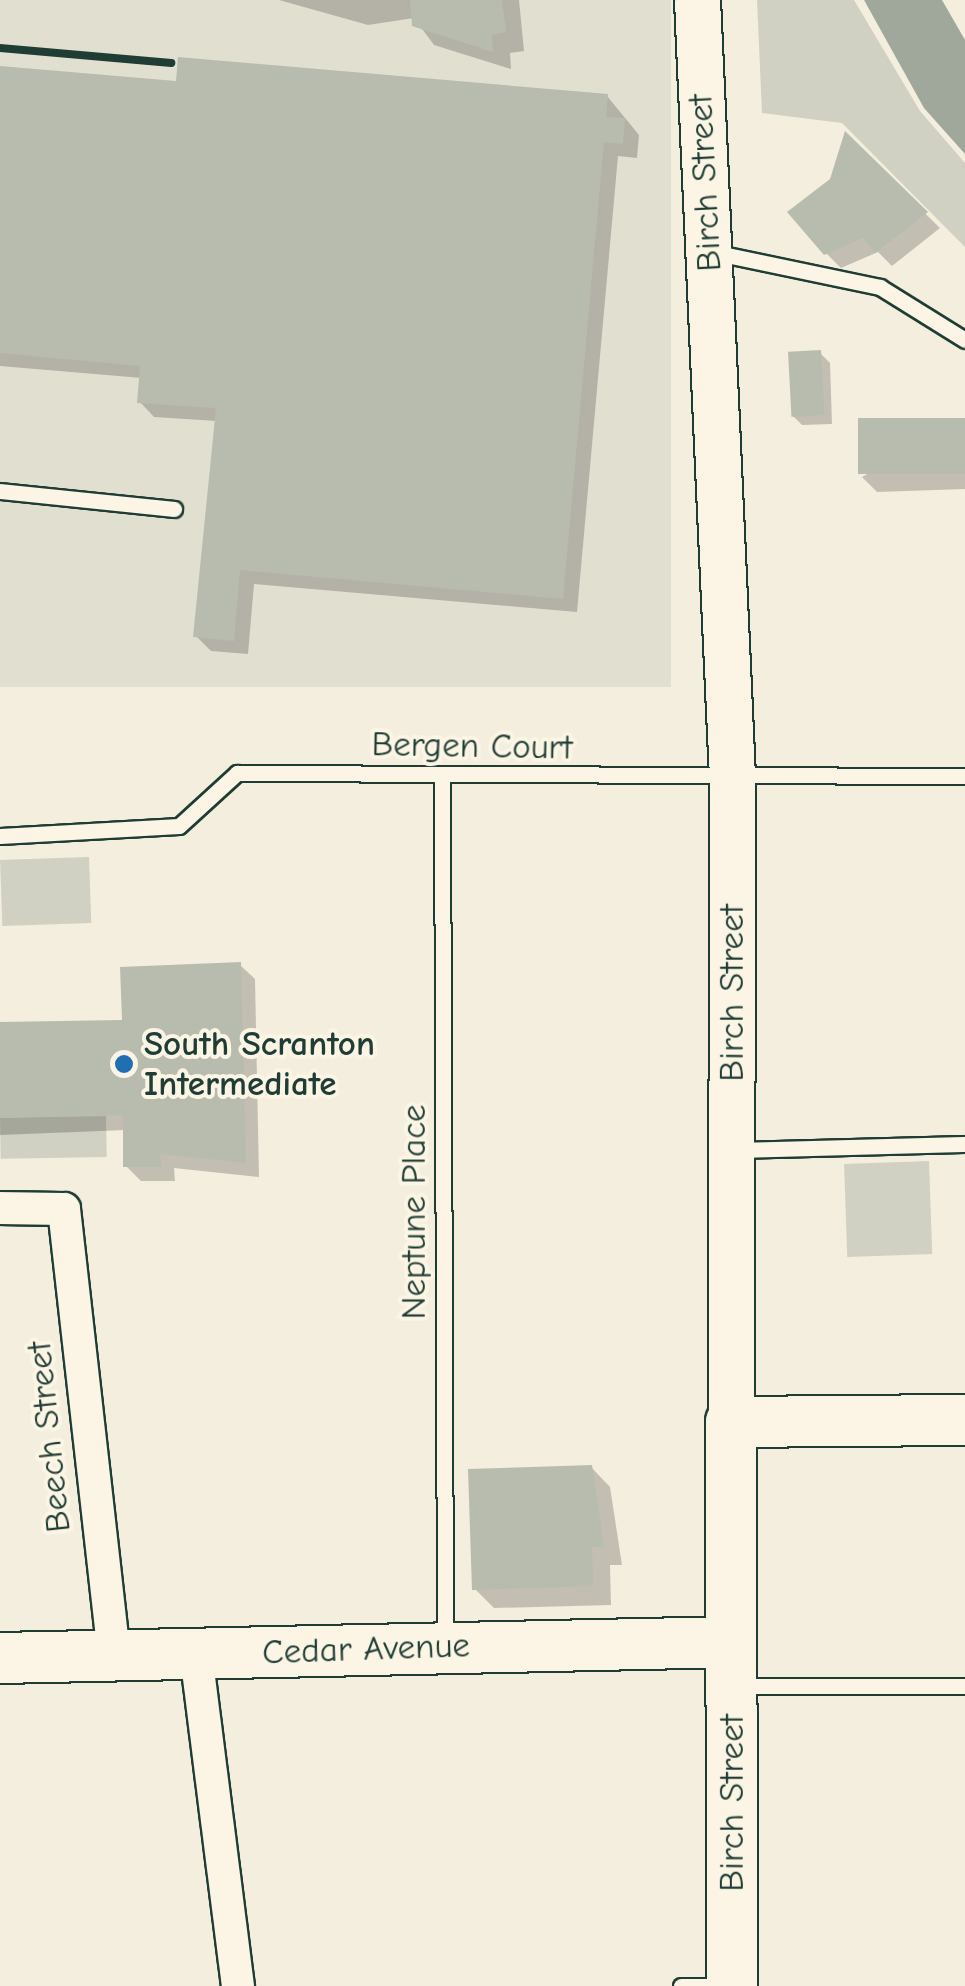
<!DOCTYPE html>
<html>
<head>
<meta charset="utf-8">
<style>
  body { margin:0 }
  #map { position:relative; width:965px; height:1986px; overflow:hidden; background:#f3eede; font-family:"Comic Neue",sans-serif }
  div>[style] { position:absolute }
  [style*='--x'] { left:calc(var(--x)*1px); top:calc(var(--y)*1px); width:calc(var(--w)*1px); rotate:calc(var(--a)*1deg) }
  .built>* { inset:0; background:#e1dfd0; transform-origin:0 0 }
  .green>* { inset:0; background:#d0d1c2; transform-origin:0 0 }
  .water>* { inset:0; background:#a0a89b }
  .shadow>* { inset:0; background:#0003 }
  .building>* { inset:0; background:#b8bcae; transform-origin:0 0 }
  .roads { filter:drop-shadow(2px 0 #1f3d34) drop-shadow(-2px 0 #1f3d34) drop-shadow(0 2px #1f3d34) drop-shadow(0 -2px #1f3d34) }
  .lane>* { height:15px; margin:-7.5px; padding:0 7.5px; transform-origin:7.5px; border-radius:7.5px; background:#fcf5e5 }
  .street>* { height:32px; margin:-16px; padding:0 16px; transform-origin:16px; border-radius:16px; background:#fcf5e5 }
  .secondary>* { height:45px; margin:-22.5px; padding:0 22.5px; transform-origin:22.5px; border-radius:22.5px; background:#fcf5e5 }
  .primary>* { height:50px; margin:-25px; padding:0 25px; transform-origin:25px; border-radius:25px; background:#fcf5e5 }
  .rail>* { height:8px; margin:-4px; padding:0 4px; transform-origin:4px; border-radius:4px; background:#1f3d34 }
  .dots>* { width:28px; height:28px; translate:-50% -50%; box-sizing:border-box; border:5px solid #fcf5e5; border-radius:50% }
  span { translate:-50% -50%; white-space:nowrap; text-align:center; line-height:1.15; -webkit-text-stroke:8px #fcf5e5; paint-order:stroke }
  .street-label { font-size:35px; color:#1f3d34 }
  .poi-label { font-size:35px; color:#1f3d34; font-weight:700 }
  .left { translate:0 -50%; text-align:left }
</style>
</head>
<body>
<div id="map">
  <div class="built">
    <div style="left:0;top:0;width:671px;height:687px"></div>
  </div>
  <div class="green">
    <div style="clip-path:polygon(757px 0,854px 0,920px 111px,965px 163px,965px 247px,842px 123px,762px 113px)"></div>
    <div style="left:89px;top:857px;width:66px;height:89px;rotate:88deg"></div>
    <div style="left:106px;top:1116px;width:41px;height:106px;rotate:89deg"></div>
    <div style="left:929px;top:1161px;width:93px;height:85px;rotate:88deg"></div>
  </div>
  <div class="water">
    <div style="clip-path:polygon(864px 0,942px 0,965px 40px,965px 154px,924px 108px)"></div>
  </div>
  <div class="shadow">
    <div style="clip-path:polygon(279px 0,519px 0,524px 51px,510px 53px,511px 69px,434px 45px,414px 18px,368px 25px)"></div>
    <div style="clip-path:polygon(0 68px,178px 84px,607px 96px,639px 135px,637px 158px,618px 156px,577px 612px,254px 584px,248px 654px,211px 651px,196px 636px,217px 421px,154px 417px,140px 402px,142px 378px,0 366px)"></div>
    <div style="clip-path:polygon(846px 136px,940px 228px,892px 266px,878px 252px,841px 268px,826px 253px)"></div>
    <div style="clip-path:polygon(820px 353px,830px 363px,832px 424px,802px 425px,793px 416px)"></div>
    <div style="clip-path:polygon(965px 420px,965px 489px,877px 492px,862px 477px)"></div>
    <div style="clip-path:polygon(240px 965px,255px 979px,259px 1177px,174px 1168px,175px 1181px,141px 1181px,126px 1166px,126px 1130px,0 1135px,0 1025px,124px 1023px)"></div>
    <div style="clip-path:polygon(591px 1467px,610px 1487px,622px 1565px,610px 1565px,611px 1605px,494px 1608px,475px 1589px)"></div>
  </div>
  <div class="building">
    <div style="clip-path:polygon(410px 0,502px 0,506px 32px,492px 35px,493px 52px,412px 26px)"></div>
    <div style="clip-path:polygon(178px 57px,608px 94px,606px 117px,625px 118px,623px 144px,604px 142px,563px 599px,240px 570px,234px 641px,193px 637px,216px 408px,137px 403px,140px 366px,0 353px,0 66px,176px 81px)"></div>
    <div style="clip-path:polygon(845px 131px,928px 212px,875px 253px,863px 238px,824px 255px,787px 212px,830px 179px)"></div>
    <div style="left:821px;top:350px;width:65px;height:33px;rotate:87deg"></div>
    <div style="left:965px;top:418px;width:56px;height:107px;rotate:90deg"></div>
    <div style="clip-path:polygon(241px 962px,246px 1163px,160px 1154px,161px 1167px,123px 1167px,123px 1115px,0 1118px,0 1022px,122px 1020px,120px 967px)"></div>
    <div style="clip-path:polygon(592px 1465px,604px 1547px,592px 1547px,593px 1586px,472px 1590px,468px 1469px)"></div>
  </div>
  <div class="roads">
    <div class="lane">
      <div style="--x:712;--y:252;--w:172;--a:11.8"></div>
      <div style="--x:880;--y:287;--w:100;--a:31.9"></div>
      <div style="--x:0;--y:491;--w:175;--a:5.9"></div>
      <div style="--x:442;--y:778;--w:866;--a:89.8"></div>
      <div style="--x:0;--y:836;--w:179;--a:-3.2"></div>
      <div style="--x:179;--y:826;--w:79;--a:-42.4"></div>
      <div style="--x:237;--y:773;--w:728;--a:0.24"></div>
      <div style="--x:735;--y:1150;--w:230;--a:-1.5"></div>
      <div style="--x:736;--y:1686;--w:229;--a:0"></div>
      <div style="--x:681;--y:1986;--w:46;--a:0"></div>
    </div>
    <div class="street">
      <div style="--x:0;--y:1208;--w:64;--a:0.9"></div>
      <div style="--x:64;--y:1209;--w:450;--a:83.6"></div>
      <div style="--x:196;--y:1654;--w:335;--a:82.8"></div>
    </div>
    <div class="secondary">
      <div style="--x:697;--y:0;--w:779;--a:87.42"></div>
      <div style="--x:732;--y:778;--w:644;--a:90.09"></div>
    </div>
    <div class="primary">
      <div style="--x:0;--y:1658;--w:731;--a:-1.25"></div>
      <div style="--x:732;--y:1986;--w:564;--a:-90.1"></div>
      <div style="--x:731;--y:1422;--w:234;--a:-0.5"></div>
    </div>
  </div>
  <div class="rail">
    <div style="--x:0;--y:48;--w:172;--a:5"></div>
  </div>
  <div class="dots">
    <div style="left:124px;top:1064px;background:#1f6fb2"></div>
  </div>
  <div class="street-label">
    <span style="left:705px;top:183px;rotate:-93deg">Birch Street</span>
    <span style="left:472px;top:746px;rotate:1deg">Bergen Court</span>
    <span style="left:732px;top:993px;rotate:-90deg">Birch Street</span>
    <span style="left:414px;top:1212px;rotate:-90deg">Neptune Place</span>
    <span style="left:49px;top:1437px;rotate:-96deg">Beech Street</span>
    <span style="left:366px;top:1649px;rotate:-2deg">Cedar Avenue</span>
    <span style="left:732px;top:1803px;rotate:-90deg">Birch Street</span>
  </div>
  <div class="poi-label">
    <span class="left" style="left:144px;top:1064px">South Scranton<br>Intermediate</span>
  </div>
</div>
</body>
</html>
